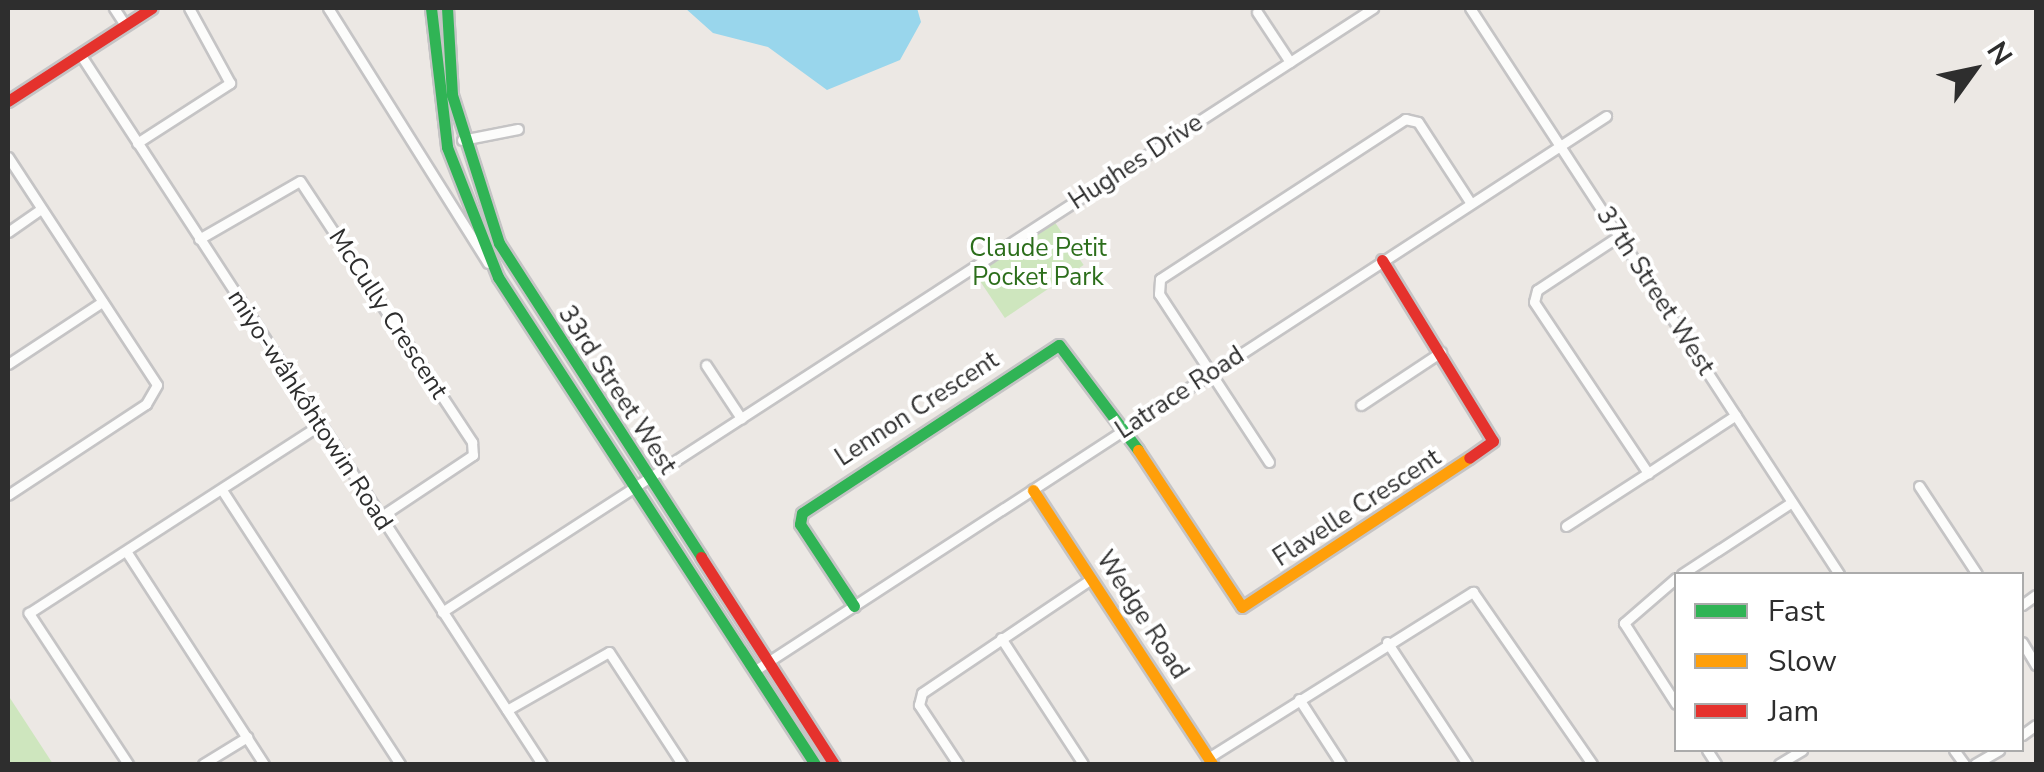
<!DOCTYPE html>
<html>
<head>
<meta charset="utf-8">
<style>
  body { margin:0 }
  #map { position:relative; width:2044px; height:772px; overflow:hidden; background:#ece8e4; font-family:"Nunito Sans",sans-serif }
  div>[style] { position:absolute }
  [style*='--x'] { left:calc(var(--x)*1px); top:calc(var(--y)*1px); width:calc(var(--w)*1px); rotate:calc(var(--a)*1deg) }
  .green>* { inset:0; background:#cee6be; transform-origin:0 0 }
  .water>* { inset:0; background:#99d6ec }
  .roads { filter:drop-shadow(2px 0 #c5c4c5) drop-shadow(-2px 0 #c5c4c5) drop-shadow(0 2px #c5c4c5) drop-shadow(0 -2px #c5c4c5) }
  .street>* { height:9px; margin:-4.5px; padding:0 4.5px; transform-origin:4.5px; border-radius:4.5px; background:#fcfcfb }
  .fast>* { height:11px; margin:-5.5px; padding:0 5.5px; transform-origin:5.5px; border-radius:5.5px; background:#30b455 }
  .slow>* { height:11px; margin:-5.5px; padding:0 5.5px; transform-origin:5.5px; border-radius:5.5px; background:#ff9f0a }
  .jam>* { height:11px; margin:-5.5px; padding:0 5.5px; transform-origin:5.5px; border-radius:5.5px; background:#e5322d }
  span { translate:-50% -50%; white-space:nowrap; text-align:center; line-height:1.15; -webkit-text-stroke:8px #fff; paint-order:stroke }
  .street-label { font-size:25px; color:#2e2e2e }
  .park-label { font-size:25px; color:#2c6e1b }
  .frame { position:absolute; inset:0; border:10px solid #2e2e2e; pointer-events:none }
  .legend { position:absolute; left:1674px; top:572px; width:350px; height:180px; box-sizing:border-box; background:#fff; border:2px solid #ababab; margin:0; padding:12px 18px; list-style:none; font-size:30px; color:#2e2e2e }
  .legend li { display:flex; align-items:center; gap:20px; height:50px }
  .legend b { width:50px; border:2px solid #ababab }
  .north { position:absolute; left:1924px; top:20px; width:100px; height:100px; -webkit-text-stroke:8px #fff; paint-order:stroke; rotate:57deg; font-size:28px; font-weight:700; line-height:40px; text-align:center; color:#2e2e2e }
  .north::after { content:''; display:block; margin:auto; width:35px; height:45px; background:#2e2e2e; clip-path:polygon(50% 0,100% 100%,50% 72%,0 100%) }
</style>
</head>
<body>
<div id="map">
  <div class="green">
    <div style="left:1054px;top:221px;width:53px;height:95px;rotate:56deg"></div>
    <div style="clip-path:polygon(8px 695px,53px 764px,10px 764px)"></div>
  </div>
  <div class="water">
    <div style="clip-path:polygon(685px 8px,917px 8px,921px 22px,900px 60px,827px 90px,768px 47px,713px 33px)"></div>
  </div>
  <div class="roads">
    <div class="street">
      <div style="--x:114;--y:8;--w:20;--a:57"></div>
      <div style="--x:328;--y:8;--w:301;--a:57.9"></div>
      <div style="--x:1470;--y:8;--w:676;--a:56.9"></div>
      <div style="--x:1257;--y:12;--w:60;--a:56.6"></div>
      <div style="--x:80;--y:54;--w:847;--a:56.95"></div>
      <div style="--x:462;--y:140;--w:57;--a:-11.1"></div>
      <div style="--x:137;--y:143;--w:111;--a:-32.8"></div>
      <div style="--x:230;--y:83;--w:85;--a:-118.7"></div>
      <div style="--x:8;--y:157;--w:272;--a:56.8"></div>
      <div style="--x:157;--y:385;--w:22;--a:120"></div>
      <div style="--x:146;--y:404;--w:165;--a:146.6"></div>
      <div style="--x:8;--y:232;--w:40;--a:-34.9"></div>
      <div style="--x:1619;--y:236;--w:98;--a:146.6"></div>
      <div style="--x:1537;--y:290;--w:12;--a:104"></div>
      <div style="--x:1534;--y:302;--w:206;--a:56.3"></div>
      <div style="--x:1648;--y:473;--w:105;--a:-33.4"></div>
      <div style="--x:199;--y:239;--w:116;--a:-29.9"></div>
      <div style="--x:300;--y:181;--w:313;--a:56.6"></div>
      <div style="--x:472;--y:442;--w:13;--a:86"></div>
      <div style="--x:473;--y:455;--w:112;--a:146.3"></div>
      <div style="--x:8;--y:364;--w:113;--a:-33.4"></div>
      <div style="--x:706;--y:365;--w:64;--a:56.6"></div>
      <div style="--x:1361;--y:405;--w:96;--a:-33.5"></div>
      <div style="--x:1269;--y:462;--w:201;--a:-123.2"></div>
      <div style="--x:1159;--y:294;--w:15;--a:-86"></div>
      <div style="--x:1160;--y:279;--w:293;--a:-33.1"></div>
      <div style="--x:1405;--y:119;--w:13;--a:13"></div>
      <div style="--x:1418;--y:122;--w:95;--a:57"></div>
      <div style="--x:1919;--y:486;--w:105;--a:56.6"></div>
      <div style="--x:222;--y:490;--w:327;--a:57"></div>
      <div style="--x:1566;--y:526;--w:98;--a:-32.9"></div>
      <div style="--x:126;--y:551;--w:254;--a:57.1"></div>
      <div style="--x:1682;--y:574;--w:131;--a:-33.2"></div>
      <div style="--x:1676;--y:578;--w:69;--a:139.1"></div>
      <div style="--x:1624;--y:623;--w:96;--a:57.3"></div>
      <div style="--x:2022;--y:605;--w:17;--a:-36"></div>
      <div style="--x:442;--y:612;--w:1110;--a:-32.97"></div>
      <div style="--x:1001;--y:638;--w:150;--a:56.9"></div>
      <div style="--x:1387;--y:642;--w:146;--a:56.7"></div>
      <div style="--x:2022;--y:642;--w:27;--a:59"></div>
      <div style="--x:754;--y:671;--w:1017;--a:-33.08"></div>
      <div style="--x:1299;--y:699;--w:77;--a:57.1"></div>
      <div style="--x:507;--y:710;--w:117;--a:-29.6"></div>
      <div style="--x:609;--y:652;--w:134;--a:56.9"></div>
      <div style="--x:2022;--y:735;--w:17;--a:-36"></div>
      <div style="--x:1707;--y:750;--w:17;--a:57"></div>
      <div style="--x:1954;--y:750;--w:17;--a:54"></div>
      <div style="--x:1208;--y:758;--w:313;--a:-32.1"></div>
      <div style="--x:1473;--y:592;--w:209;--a:55.3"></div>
      <div style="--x:128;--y:764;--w:181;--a:-123.3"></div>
      <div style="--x:29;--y:613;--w:346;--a:-32.9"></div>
      <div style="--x:203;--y:764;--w:52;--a:-31.5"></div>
      <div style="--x:958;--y:764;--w:71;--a:-123.5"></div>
      <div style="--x:919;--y:705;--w:12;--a:-76"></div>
      <div style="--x:922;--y:693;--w:204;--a:-34"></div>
      <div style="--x:1779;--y:764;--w:27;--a:-31"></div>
      <div style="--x:1975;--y:764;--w:28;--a:-30"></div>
    </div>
    <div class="fast">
      <div style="--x:431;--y:8;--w:140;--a:83.4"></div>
      <div style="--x:447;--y:147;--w:140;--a:68.6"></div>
      <div style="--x:498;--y:277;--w:581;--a:56.94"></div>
      <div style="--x:447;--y:8;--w:87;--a:86.7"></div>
      <div style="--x:452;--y:95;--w:155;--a:72.4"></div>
      <div style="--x:499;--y:243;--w:373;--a:57.2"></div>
      <div style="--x:854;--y:606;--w:98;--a:-123.4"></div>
      <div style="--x:800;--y:524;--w:11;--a:-80"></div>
      <div style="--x:802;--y:513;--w:307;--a:-33.2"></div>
      <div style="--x:1059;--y:345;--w:131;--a:53"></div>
    </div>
    <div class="slow">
      <div style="--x:1138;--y:450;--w:188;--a:56.5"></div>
      <div style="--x:1242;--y:607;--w:272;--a:-33.3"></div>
      <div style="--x:1033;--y:490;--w:327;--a:56.8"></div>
    </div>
    <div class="jam">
      <div style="--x:8;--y:101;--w:171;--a:-32.9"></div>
      <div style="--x:1382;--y:260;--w:212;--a:58.5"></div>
      <div style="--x:1493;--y:441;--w:29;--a:145"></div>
      <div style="--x:701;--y:557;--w:246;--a:57.3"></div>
    </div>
  </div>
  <div class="street-label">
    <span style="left:1136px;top:162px;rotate:-33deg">Hughes Drive</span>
    <span style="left:1655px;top:291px;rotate:57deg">37th Street West</span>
    <span style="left:388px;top:314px;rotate:57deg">McCully Crescent</span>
    <span style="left:617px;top:390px;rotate:57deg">33rd Street West</span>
    <span style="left:1180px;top:393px;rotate:-33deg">Latrace Road</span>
    <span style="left:917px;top:409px;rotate:-33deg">Lennon Crescent</span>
    <span style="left:310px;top:410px;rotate:57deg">miyo-wâhkôhtowin Road</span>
    <span style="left:1357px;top:508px;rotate:-33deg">Flavelle Crescent</span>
    <span style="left:1142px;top:615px;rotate:57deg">Wedge Road</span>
  </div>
  <div class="park-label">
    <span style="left:1038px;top:263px">Claude Petit<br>Pocket Park</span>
  </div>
  <div class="frame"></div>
  <ul class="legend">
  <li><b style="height:12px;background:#30b455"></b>Fast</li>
  <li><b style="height:12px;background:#ff9f0a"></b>Slow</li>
  <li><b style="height:12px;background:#e5322d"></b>Jam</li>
  </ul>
  <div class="north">N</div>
</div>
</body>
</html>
